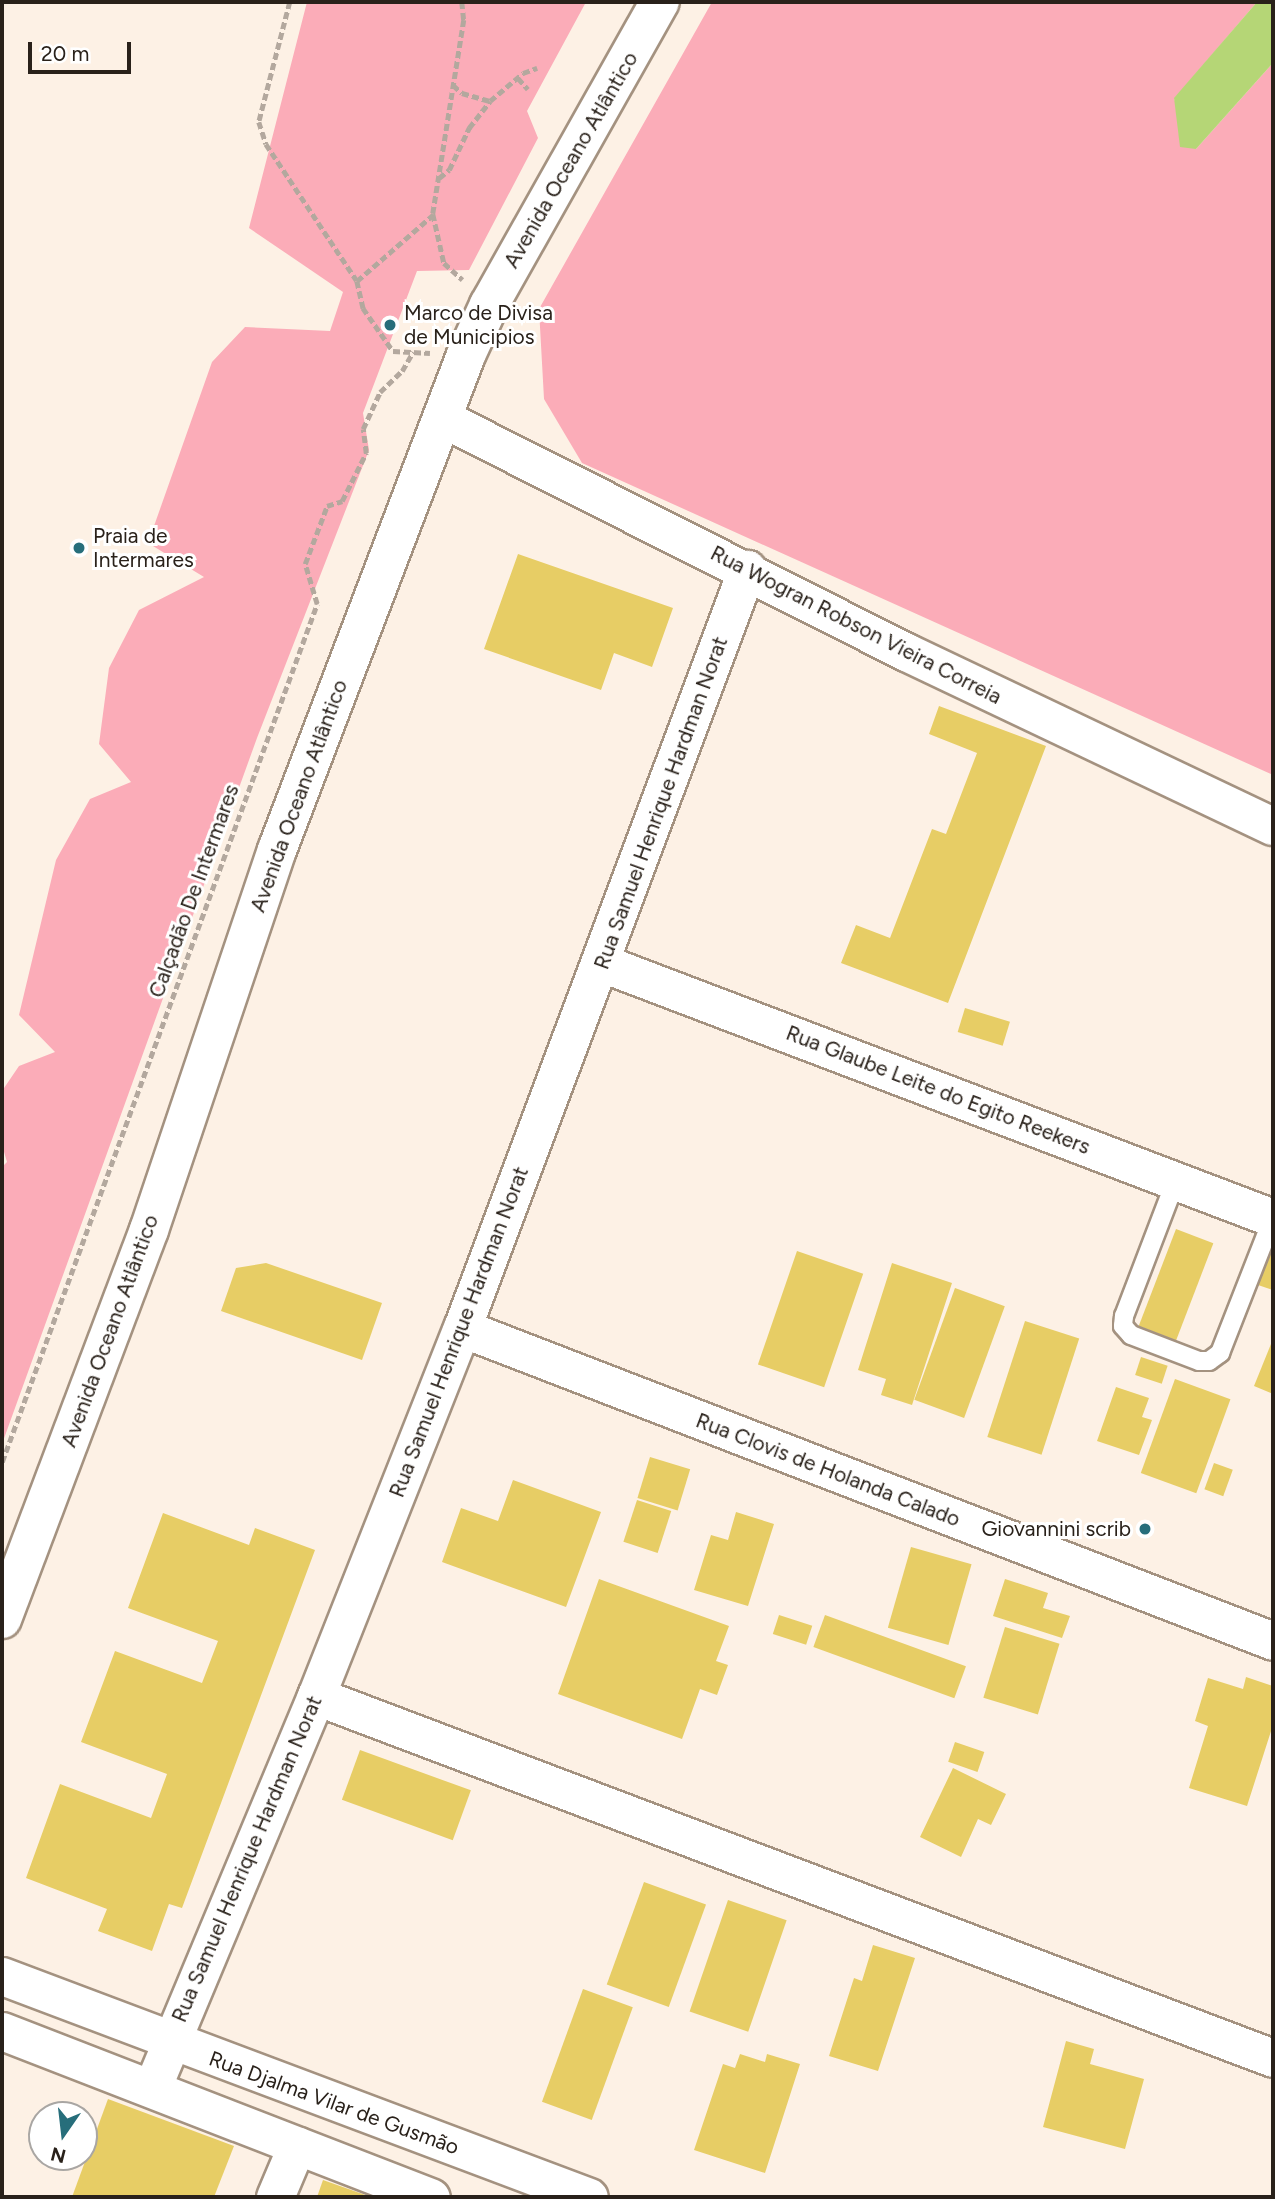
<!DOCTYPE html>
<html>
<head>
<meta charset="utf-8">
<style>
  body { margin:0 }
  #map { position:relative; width:1275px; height:2199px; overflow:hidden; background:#fdf1e5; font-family:Figtree,sans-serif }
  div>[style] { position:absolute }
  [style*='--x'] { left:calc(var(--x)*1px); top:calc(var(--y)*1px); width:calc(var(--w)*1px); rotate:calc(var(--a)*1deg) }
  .green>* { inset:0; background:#fbacb8 }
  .water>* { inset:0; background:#b5d676 }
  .building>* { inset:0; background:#e7cd65; transform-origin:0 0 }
  .path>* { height:4.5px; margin-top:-2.25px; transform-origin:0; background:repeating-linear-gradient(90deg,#b3a89e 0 7px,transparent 0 10.5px) }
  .roads { filter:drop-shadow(2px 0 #a49280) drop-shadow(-2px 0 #a49280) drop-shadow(0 2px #a49280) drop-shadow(0 -2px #a49280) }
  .lane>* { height:18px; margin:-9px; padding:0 9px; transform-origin:9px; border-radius:9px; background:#fff }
  .street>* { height:37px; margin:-18.5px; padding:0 18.5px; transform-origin:18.5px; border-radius:18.5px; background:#fff }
  .secondary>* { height:38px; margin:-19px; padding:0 19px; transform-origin:19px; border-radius:19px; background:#fff }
  .dots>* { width:19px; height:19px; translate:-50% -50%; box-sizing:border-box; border:4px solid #fff; border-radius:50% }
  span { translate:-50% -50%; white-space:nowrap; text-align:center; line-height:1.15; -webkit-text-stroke:6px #fff; paint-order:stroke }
  .street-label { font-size:21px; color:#29211a }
  .poi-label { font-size:21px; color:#29211a }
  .left { translate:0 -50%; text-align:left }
  .right { translate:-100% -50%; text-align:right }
  .frame { position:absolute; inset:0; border:4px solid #29211a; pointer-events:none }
  .north { position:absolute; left:28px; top:2101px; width:70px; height:70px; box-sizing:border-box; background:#fff; border:2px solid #a9a6a3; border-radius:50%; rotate:194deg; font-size:19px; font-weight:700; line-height:28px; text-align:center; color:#29211a }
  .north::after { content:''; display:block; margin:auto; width:24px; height:32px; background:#276e7b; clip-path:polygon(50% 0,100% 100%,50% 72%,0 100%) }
  .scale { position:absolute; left:28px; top:42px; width:103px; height:32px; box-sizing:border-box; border:4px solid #29211a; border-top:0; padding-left:9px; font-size:21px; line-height:24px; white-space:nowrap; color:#29211a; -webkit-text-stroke:5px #fff; paint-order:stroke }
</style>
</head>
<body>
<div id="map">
  <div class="green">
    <div style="clip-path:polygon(307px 2px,586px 2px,527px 111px,538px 138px,469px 270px,417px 271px,363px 413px,369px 450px,257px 738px,2px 1444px,2px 1167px,7px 1162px,2px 1145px,2px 1091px,19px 1066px,55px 1052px,19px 1015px,56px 860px,90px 799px,131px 782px,99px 744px,109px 668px,139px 610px,204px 577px,148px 543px,212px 362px,245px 327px,330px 331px,343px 292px,249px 228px)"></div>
    <div style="clip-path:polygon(712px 2px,1257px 2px,1174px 99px,1196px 149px,1273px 63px,1273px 775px,582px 463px,544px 399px,539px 309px)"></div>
  </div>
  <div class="water">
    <div style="clip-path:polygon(1257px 2px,1273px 2px,1273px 63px,1196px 149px,1180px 147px,1174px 98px)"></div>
  </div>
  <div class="building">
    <div style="clip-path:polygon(518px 554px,673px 608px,652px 667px,614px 653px,601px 690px,484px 649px)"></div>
    <div style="clip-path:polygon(939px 706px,1046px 746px,948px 1003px,841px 963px,856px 925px,890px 938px,932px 829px,946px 834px,977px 753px,929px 734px)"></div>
    <div style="left:965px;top:1008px;width:47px;height:25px;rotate:17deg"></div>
    <div style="left:1176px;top:1229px;width:40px;height:104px;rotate:21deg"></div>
    <div style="clip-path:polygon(1273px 1244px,1273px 1290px,1258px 1285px)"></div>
    <div style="left:797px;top:1251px;width:70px;height:120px;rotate:19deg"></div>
    <div style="clip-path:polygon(266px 1263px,382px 1303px,362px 1360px,221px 1311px,236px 1268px)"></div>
    <div style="clip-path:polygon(892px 1263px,952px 1283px,912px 1405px,881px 1395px,886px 1379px,858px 1370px)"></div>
    <div style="left:955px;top:1288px;width:53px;height:119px;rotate:20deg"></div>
    <div style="left:1025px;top:1321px;width:57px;height:122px;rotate:18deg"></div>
    <div style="clip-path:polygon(1273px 1339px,1273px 1394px,1254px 1386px)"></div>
    <div style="left:1141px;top:1357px;width:28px;height:19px;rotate:18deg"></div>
    <div style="left:1175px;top:1379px;width:59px;height:100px;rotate:20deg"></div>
    <div style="clip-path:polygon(1116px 1387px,1149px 1398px,1142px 1417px,1152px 1420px,1139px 1455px,1097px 1441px)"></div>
    <div style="left:650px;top:1457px;width:42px;height:43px;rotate:17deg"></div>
    <div style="left:1214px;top:1463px;width:20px;height:28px;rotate:20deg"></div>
    <div style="clip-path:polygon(513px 1480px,601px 1512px,566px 1607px,442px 1562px,461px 1508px,498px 1521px)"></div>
    <div style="left:637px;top:1500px;width:36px;height:44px;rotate:18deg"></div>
    <div style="clip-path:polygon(736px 1512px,774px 1524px,748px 1606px,694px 1590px,711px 1535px,728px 1540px)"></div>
    <div style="clip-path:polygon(163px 1513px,249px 1545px,255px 1528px,315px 1550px,182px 1908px,169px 1904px,152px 1951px,98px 1931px,107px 1909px,26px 1878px,60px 1784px,151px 1818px,167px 1774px,81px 1742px,115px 1651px,202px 1683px,218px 1641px,128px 1608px)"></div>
    <div style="left:911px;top:1547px;width:63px;height:84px;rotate:16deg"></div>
    <div style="clip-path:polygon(599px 1579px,729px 1626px,716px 1661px,728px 1665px,717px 1695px,700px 1689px,682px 1739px,558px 1694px)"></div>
    <div style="clip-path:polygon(1005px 1579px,1048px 1593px,1043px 1608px,1070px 1616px,1062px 1638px,993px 1616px)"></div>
    <div style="left:779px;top:1615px;width:35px;height:20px;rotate:18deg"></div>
    <div style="left:825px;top:1615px;width:150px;height:34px;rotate:20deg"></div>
    <div style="left:1005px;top:1627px;width:57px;height:74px;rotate:17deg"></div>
    <div style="clip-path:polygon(1246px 1677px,1273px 1686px,1273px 1725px,1247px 1806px,1189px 1788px,1208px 1726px,1195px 1721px,1208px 1678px,1243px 1689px)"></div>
    <div style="left:955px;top:1742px;width:31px;height:21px;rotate:19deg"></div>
    <div style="left:360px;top:1750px;width:118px;height:53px;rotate:20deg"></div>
    <div style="clip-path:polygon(953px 1768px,1006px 1794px,991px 1825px,978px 1819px,961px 1857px,920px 1837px)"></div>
    <div style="left:644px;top:1882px;width:66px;height:109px;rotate:20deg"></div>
    <div style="left:728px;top:1900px;width:62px;height:118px;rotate:19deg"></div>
    <div style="clip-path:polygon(873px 1945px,915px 1958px,878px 2071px,829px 2056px,854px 1978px,862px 1981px)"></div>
    <div style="left:583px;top:1989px;width:53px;height:120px;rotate:20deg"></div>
    <div style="clip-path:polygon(1066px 2041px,1094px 2049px,1090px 2064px,1144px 2079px,1125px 2149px,1043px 2127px)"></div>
    <div style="clip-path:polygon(740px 2054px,765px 2062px,767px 2054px,800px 2064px,765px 2173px,694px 2150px,723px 2064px,735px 2068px)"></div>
    <div style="clip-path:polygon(108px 2099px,234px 2146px,214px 2197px,72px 2197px)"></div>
    <div style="clip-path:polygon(323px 2180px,371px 2197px,317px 2197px)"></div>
  </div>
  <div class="path">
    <div style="--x:290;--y:2;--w:124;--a:104.5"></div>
    <div style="--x:259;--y:122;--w:23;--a:72"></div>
    <div style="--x:266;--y:144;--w:164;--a:56.4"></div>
    <div style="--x:357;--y:281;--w:28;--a:77"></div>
    <div style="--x:363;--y:308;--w:52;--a:55.1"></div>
    <div style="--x:393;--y:351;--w:37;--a:3"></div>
    <div style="--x:462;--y:2;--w:18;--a:84"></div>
    <div style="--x:464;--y:20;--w:196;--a:99.1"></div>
    <div style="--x:433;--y:214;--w:50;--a:77.3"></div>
    <div style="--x:444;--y:263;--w:25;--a:42"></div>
    <div style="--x:518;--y:78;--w:15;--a:48"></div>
    <div style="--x:453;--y:85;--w:12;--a:42"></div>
    <div style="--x:462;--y:93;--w:29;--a:16"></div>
    <div style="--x:490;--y:101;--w:43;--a:-40.3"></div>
    <div style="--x:523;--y:73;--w:15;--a:-20"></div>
    <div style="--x:439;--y:178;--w:13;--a:-39"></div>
    <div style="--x:449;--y:170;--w:47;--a:-64.5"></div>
    <div style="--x:469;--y:128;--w:34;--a:-52"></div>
    <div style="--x:357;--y:281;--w:101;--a:-41"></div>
    <div style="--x:2;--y:1462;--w:914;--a:-69.84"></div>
    <div style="--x:317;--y:604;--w:42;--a:-106.7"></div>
    <div style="--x:305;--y:564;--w:62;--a:-69.2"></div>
    <div style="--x:327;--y:506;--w:16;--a:-18"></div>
    <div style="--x:342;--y:501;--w:54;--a:-63.4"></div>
    <div style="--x:366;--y:453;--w:24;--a:-97"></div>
    <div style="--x:363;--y:429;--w:41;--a:-65.3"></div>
    <div style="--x:380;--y:392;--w:30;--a:-44"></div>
    <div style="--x:402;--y:371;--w:22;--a:-60"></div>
  </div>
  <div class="roads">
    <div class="lane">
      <div style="--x:1176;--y:1180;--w:146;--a:110.9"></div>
      <div style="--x:1124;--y:1316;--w:10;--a:96"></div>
      <div style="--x:1123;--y:1326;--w:12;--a:48"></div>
      <div style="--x:1131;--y:1335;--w:73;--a:20.9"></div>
      <div style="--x:1199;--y:1361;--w:10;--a:0"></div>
      <div style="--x:1209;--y:1361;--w:14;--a:-36"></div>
      <div style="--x:1220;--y:1353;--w:145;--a:-68.6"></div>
    </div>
    <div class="street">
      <div style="--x:442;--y:418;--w:520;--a:26.76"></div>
      <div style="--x:906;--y:652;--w:406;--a:25.4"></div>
      <div style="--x:602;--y:963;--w:718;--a:20.81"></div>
      <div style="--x:462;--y:1328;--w:869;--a:21.1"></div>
      <div style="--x:316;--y:1696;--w:1023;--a:20.72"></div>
      <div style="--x:2;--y:1976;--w:627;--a:20.63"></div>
      <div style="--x:2;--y:2031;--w:460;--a:21.2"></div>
      <div style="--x:152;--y:2088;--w:425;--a:-67.3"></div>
      <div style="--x:316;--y:1696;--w:396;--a:-68.4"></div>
      <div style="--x:462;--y:1328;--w:811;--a:-69.42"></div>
      <div style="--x:275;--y:2197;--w:56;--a:-67.1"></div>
    </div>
    <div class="secondary">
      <div style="--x:2;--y:1619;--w:416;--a:-69.3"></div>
      <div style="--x:149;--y:1230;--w:401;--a:-71.4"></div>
      <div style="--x:277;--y:850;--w:530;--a:-69.1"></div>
      <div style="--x:466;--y:355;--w:55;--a:-65.3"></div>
      <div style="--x:489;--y:305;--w:348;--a:-60.6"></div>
    </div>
  </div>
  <div class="dots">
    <div style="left:390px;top:325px;background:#276e7b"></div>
    <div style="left:79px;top:548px;background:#276e7b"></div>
    <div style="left:1145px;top:1529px;background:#276e7b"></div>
  </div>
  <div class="street-label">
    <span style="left:571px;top:160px;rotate:-60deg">Avenida Oceano Atlântico</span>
    <span style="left:856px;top:625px;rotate:27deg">Rua Wogran Robson Vieira Correia</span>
    <span style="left:299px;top:796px;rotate:-70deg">Avenida Oceano Atlântico</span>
    <span style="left:661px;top:803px;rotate:-70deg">Rua Samuel Henrique Hardman Norat</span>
    <span style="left:194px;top:891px;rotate:-70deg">Calçadão De Intermares</span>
    <span style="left:938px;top:1090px;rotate:21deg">Rua Glaube Leite do Egito Reekers</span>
    <span style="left:110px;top:1331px;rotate:-70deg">Avenida Oceano Atlântico</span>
    <span style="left:459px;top:1332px;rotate:-69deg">Rua Samuel Henrique Hardman Norat</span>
    <span style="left:828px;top:1470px;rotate:21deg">Rua Clovis de Holanda Calado</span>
    <span style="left:247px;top:1859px;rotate:-67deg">Rua Samuel Henrique Hardman Norat</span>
    <span style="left:334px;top:2103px;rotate:20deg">Rua Djalma Vilar de Gusmão</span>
  </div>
  <div class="poi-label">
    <span class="left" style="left:404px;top:325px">Marco de Divisa<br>de Municipios</span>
    <span class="left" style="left:93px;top:548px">Praia de<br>Intermares</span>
    <span class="right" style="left:1131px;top:1529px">Giovannini scrib</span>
  </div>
  <div class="frame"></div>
  <div class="north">N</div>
  <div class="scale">20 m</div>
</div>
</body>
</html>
